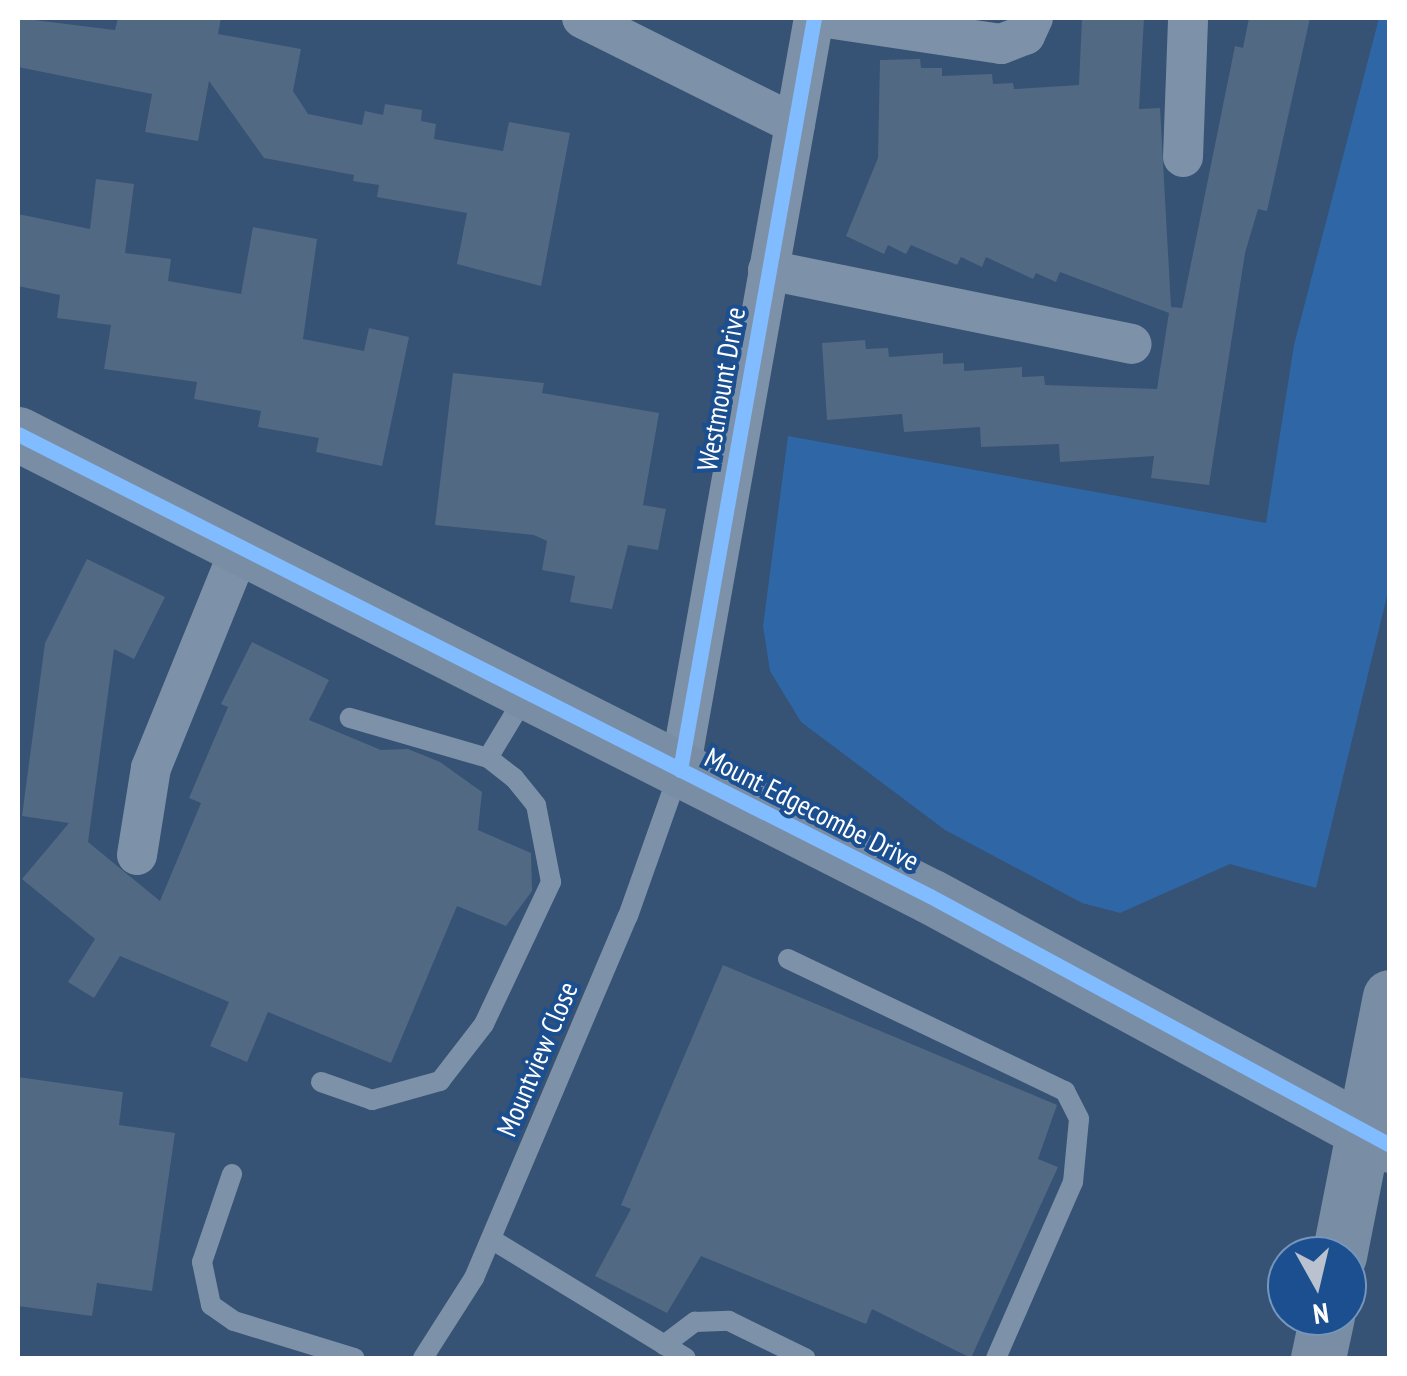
<!DOCTYPE html>
<html>
<head>
<meta charset="utf-8">
<style>
  body { margin:0 }
  #map { position:relative; width:1407px; height:1376px; overflow:hidden; background:#365274; font-family:"PT Sans Narrow",sans-serif }
  div>[style] { position:absolute }
  [style*='--x'] { left:calc(var(--x)*1px); top:calc(var(--y)*1px); width:calc(var(--w)*1px); rotate:calc(var(--a)*1deg) }
  .green>* { inset:0; background:#2f66a5 }
  .building>* { inset:0; background:#526984 }
  .lane>* { height:20px; margin:-10px; padding:0 10px; transform-origin:10px; border-radius:10px; background:#7d92a8 }
  .street>* { height:40px; margin:-20px; padding:0 20px; transform-origin:20px; border-radius:20px; background:#7d92a8 }
  .secondary>* { height:55px; margin:-27.5px; padding:0 27.5px; transform-origin:27.5px; border-radius:27.5px; background:#798da4 }
  .cycleway>* { height:15px; margin:-7.5px; padding:0 7.5px; transform-origin:7.5px; border-radius:7.5px; background:#80bcff }
  span { translate:-50% -50%; white-space:nowrap; text-align:center; line-height:1.15; -webkit-text-stroke:8px #1b4f8f; paint-order:stroke }
  .street-label { font-size:28px; color:#fff }
  .frame { position:absolute; inset:0; border:20px solid #fff; pointer-events:none }
  .north { position:absolute; left:1267px; top:1236px; width:100px; height:100px; box-sizing:border-box; background:#1b4f8f; border:2px solid #7695bc; border-radius:50%; rotate:172deg; font-size:28px; font-weight:700; line-height:40px; text-align:center; color:#fff }
  .north::after { content:''; display:block; margin:auto; width:35px; height:45px; background:#b9c2ce; clip-path:polygon(50% 0,100% 100%,50% 72%,0 100%) }
</style>
</head>
<body>
<div id="map">
  <div class="green">
    <div style="clip-path:polygon(1379px 18px,1390px 18px,1389px 588px,1316px 888px,1230px 864px,1120px 913px,1082px 903px,945px 830px,801px 722px,770px 671px,763px 626px,788px 436px,1266px 523px,1294px 345px)"></div>
  </div>
  <div class="building">
    <div style="clip-path:polygon(18px 18px,115px 30px,118px 18px,221px 18px,218px 34px,301px 49px,293px 91px,308px 114px,362px 125px,365px 111px,383px 115px,385px 104px,422px 110px,421px 121px,436px 124px,434px 139px,503px 151px,509px 122px,570px 133px,541px 286px,457px 264px,467px 213px,377px 197px,379px 185px,353px 181px,354px 175px,264px 158px,209px 81px,198px 141px,145px 132px,152px 94px,18px 67px)"></div>
    <div style="clip-path:polygon(1082px 18px,1144px 18px,1139px 109px,1160px 108px,1171px 307px,1182px 308px,1235px 46px,1243px 48px,1249px 18px,1310px 18px,1267px 211px,1258px 209px,1245px 253px,1209px 485px,1151px 478px,1154px 456px,1060px 462px,1059px 444px,981px 447px,980px 427px,904px 432px,902px 414px,827px 420px,822px 343px,865px 340px,866px 349px,888px 348px,889px 357px,943px 353px,943px 364px,964px 363px,964px 371px,1022px 367px,1022px 377px,1044px 376px,1045px 385px,1157px 389px,1169px 313px,1060px 272px,1056px 282px,1036px 273px,1033px 279px,986px 257px,982px 267px,961px 257px,957px 265px,911px 245px,906px 254px,888px 245px,884px 254px,846px 236px,878px 158px,880px 60px,920px 59px,921px 68px,942px 68px,942px 76px,992px 74px,993px 84px,1013px 83px,1014px 89px,1079px 85px)"></div>
    <div style="clip-path:polygon(96px 179px,134px 184px,125px 253px,171px 259px,168px 281px,241px 294px,253px 227px,317px 239px,303px 339px,364px 351px,369px 328px,409px 337px,382px 466px,316px 452px,319px 438px,258px 427px,261px 411px,194px 399px,197px 382px,104px 369px,111px 325px,57px 318px,60px 295px,18px 286px,18px 214px,90px 229px)"></div>
    <div style="clip-path:polygon(453px 373px,544px 383px,542px 393px,659px 413px,643px 505px,666px 509px,658px 550px,628px 545px,612px 609px,570px 602px,575px 576px,542px 570px,547px 541px,534px 535px,435px 525px)"></div>
    <div style="clip-path:polygon(87px 559px,165px 597px,134px 659px,114px 649px,88px 842px,160px 901px,201px 803px,189px 798px,228px 707px,221px 704px,252px 642px,329px 680px,309px 720px,381px 750px,408px 749px,440px 762px,482px 792px,478px 830px,531px 853px,532px 891px,506px 926px,457px 906px,391px 1063px,268px 1012px,247px 1062px,210px 1046px,229px 1002px,120px 956px,94px 998px,68px 982px,95px 939px,22px 879px,69px 823px,22px 816px,45px 643px)"></div>
    <div style="clip-path:polygon(723px 965px,1057px 1105px,1038px 1159px,1058px 1167px,971px 1358px,872px 1309px,866px 1324px,701px 1256px,667px 1313px,595px 1276px,631px 1209px,621px 1205px)"></div>
    <div style="clip-path:polygon(18px 1077px,123px 1092px,119px 1125px,175px 1133px,152px 1291px,97px 1283px,92px 1316px,18px 1306px)"></div>
  </div>
  <div class="lane">
    <div style="--x:488;--y:758;--w:76;--a:-59"></div>
    <div style="--x:788;--y:959;--w:307;--a:25.5"></div>
    <div style="--x:1065;--y:1091;--w:31;--a:63"></div>
    <div style="--x:1079;--y:1119;--w:63;--a:95.4"></div>
    <div style="--x:1073;--y:1182;--w:192;--a:113.6"></div>
    <div style="--x:321;--y:1082;--w:54;--a:19.4"></div>
    <div style="--x:372;--y:1100;--w:71;--a:-15.6"></div>
    <div style="--x:440;--y:1081;--w:72;--a:-52.3"></div>
    <div style="--x:484;--y:1024;--w:157;--a:-64.7"></div>
    <div style="--x:551;--y:882;--w:78;--a:-101"></div>
    <div style="--x:536;--y:805;--w:35;--a:-129"></div>
    <div style="--x:514;--y:778;--w:33;--a:-142"></div>
    <div style="--x:488;--y:758;--w:144;--a:-163.8"></div>
    <div style="--x:232;--y:1174;--w:93;--a:108.8"></div>
    <div style="--x:202;--y:1262;--w:44;--a:78.2"></div>
    <div style="--x:211;--y:1305;--w:28;--a:35"></div>
    <div style="--x:234;--y:1321;--w:126;--a:17.1"></div>
    <div style="--x:491;--y:1239;--w:228;--a:31.4"></div>
    <div style="--x:664;--y:1345;--w:39;--a:-37"></div>
    <div style="--x:695;--y:1322;--w:34;--a:-2"></div>
    <div style="--x:729;--y:1321;--w:85;--a:26"></div>
    <div style="--x:423;--y:1358;--w:95;--a:-57.5"></div>
    <div style="--x:474;--y:1278;--w:393;--a:-67"></div>
    <div style="--x:628;--y:916;--w:153;--a:-70.5"></div>
  </div>
  <div class="street">
    <div style="--x:582;--y:18;--w:238;--a:26.5"></div>
    <div style="--x:827;--y:18;--w:176;--a:8.5"></div>
    <div style="--x:1001;--y:44;--w:26;--a:-21"></div>
    <div style="--x:1025;--y:35;--w:19;--a:-65"></div>
    <div style="--x:1183;--y:157;--w:139;--a:-87.9"></div>
    <div style="--x:768;--y:270;--w:371;--a:11.5"></div>
    <div style="--x:680;--y:770;--w:764;--a:-79.9"></div>
    <div style="--x:137;--y:855;--w:88;--a:-80.9"></div>
    <div style="--x:151;--y:768;--w:240;--a:-67.9"></div>
  </div>
  <div class="secondary">
    <div style="--x:18;--y:434;--w:1022;--a:26.87"></div>
    <div style="--x:930;--y:896;--w:523;--a:28.43"></div>
    <div style="--x:1339;--y:1256;--w:264;--a:-78.9"></div>
    <div style="--x:1318;--y:1358;--w:43;--a:-77.9"></div>
  </div>
  <div class="cycleway">
    <div style="--x:18;--y:434;--w:1022;--a:26.87"></div>
    <div style="--x:930;--y:896;--w:523;--a:28.43"></div>
    <div style="--x:680;--y:770;--w:764;--a:-79.9"></div>
  </div>
  <div class="street-label">
    <span style="left:721px;top:389px;rotate:-80deg">Westmount Drive</span>
    <span style="left:812px;top:809px;rotate:27deg">Mount Edgecombe Drive</span>
    <span style="left:537px;top:1059px;rotate:-67deg">Mountview Close</span>
  </div>
  <div class="frame"></div>
  <div class="north">N</div>
</div>
</body>
</html>
